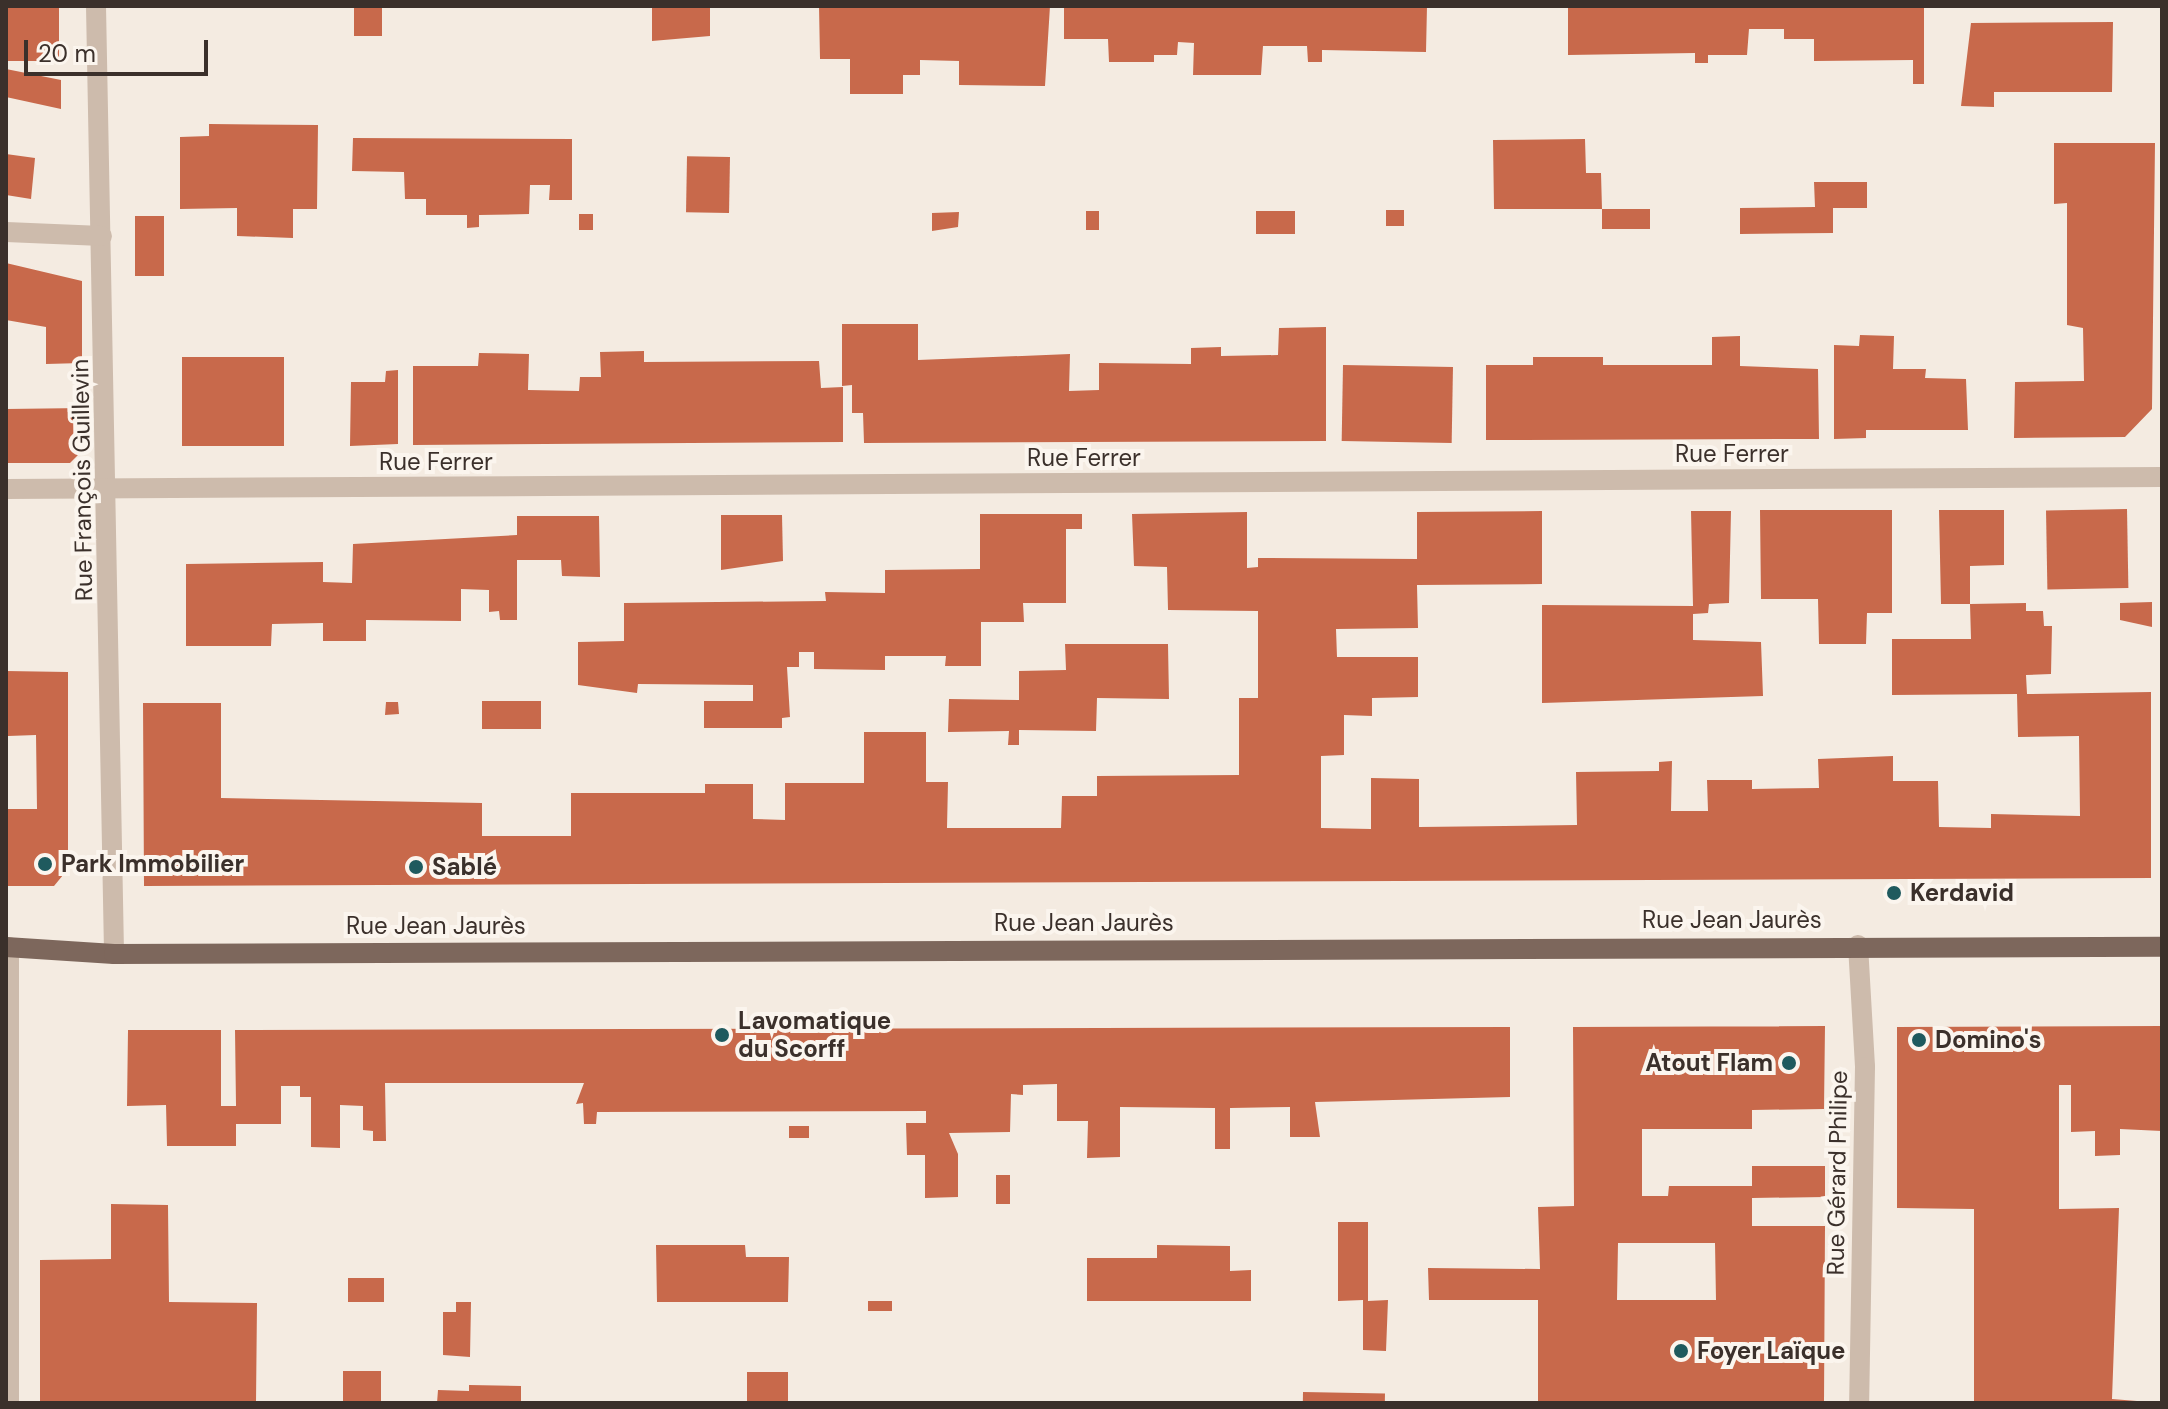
<!DOCTYPE html>
<html>
<head>
<meta charset="utf-8">
<style>
  body { margin:0 }
  #map { position:relative; width:2168px; height:1409px; overflow:hidden; background:#f4ebe1; font-family:"DM Sans",sans-serif }
  div>[style] { position:absolute }
  [style*='--x'] { left:calc(var(--x)*1px); top:calc(var(--y)*1px); width:calc(var(--w)*1px); rotate:calc(var(--a)*1deg) }
  .building>* { inset:0; background:#c8694b; transform-origin:0 0 }
  .minor>* { height:20px; margin:-10px; padding:0 10px; transform-origin:10px; border-radius:10px; background:#cdbbac }
  .major>* { height:20px; margin:-10px; padding:0 10px; transform-origin:10px; border-radius:10px; background:#7d675c }
  .dots>* { width:22px; height:22px; translate:-50% -50%; box-sizing:border-box; border:4px solid #fbf5ee; border-radius:50% }
  span { translate:-50% -50%; white-space:nowrap; text-align:center; line-height:1.15; -webkit-text-stroke:8px #fbf5ee; paint-order:stroke }
  .street-label { font-size:24px; color:#3b302b }
  .poi-label { font-size:24px; color:#3b302b; font-weight:700 }
  .left { translate:0 -50%; text-align:left }
  .right { translate:-100% -50%; text-align:right }
  .frame { position:absolute; inset:0; border:8px solid #3b302b; pointer-events:none }
  .scale { position:absolute; left:24px; top:40px; width:184px; height:36px; box-sizing:border-box; border:4px solid #3b302b; border-top:0; padding-left:10px; font-size:24px; line-height:28px; white-space:nowrap; color:#3b302b; -webkit-text-stroke:6px #fbf5ee; paint-order:stroke }
</style>
</head>
<body>
<div id="map">
  <div class="building">
    <div style="left:6px;top:6px;width:53px;height:55px"></div>
    <div style="left:354px;top:6px;width:28px;height:30px"></div>
    <div style="clip-path:polygon(652px 6px,710px 6px,710px 36px,652px 41px)"></div>
    <div style="clip-path:polygon(819px 6px,1050px 6px,1045px 86px,959px 85px,959px 61px,920px 60px,920px 75px,903px 75px,903px 94px,850px 94px,850px 59px,820px 59px)"></div>
    <div style="clip-path:polygon(1064px 6px,1427px 6px,1426px 52px,1322px 50px,1322px 62px,1308px 62px,1307px 46px,1263px 46px,1261px 75px,1193px 75px,1194px 43px,1178px 42px,1177px 55px,1154px 55px,1154px 62px,1109px 62px,1108px 39px,1064px 39px)"></div>
    <div style="clip-path:polygon(1568px 6px,1924px 6px,1924px 84px,1913px 84px,1913px 60px,1814px 61px,1814px 39px,1784px 39px,1784px 29px,1749px 29px,1747px 55px,1708px 55px,1708px 63px,1695px 63px,1695px 53px,1568px 55px)"></div>
    <div style="clip-path:polygon(2113px 22px,2112px 92px,1994px 92px,1994px 107px,1961px 106px,1971px 23px)"></div>
    <div style="clip-path:polygon(6px 69px,61px 80px,61px 109px,6px 97px)"></div>
    <div style="clip-path:polygon(209px 124px,318px 125px,317px 209px,293px 209px,293px 238px,237px 236px,237px 208px,180px 209px,180px 137px,209px 136px)"></div>
    <div style="clip-path:polygon(353px 138px,572px 139px,572px 200px,549px 200px,550px 185px,530px 185px,529px 214px,479px 215px,479px 227px,467px 228px,467px 215px,426px 215px,426px 199px,405px 199px,404px 172px,352px 171px)"></div>
    <div style="clip-path:polygon(1585px 139px,1586px 173px,1601px 173px,1602px 209px,1494px 209px,1493px 140px)"></div>
    <div style="clip-path:polygon(2054px 143px,2155px 143px,2152px 409px,2125px 437px,2014px 438px,2015px 382px,2084px 381px,2083px 328px,2067px 325px,2067px 203px,2054px 204px)"></div>
    <div style="clip-path:polygon(6px 154px,35px 158px,31px 199px,6px 195px)"></div>
    <div style="left:730px;top:157px;width:56px;height:43px;rotate:91deg"></div>
    <div style="clip-path:polygon(1814px 182px,1867px 182px,1867px 208px,1833px 208px,1833px 233px,1740px 234px,1740px 208px,1815px 207px)"></div>
    <div style="left:1602px;top:209px;width:48px;height:20px"></div>
    <div style="left:1386px;top:210px;width:18px;height:16px"></div>
    <div style="left:1099px;top:211px;width:19px;height:13px;rotate:90deg"></div>
    <div style="left:1256px;top:211px;width:39px;height:23px"></div>
    <div style="clip-path:polygon(959px 212px,958px 227px,932px 231px,932px 213px)"></div>
    <div style="left:593px;top:214px;width:16px;height:14px;rotate:90deg"></div>
    <div style="left:135px;top:216px;width:29px;height:60px"></div>
    <div style="clip-path:polygon(6px 263px,82px 281px,82px 363px,46px 364px,46px 327px,6px 320px)"></div>
    <div style="clip-path:polygon(842px 324px,918px 324px,918px 360px,1070px 354px,1069px 391px,1099px 390px,1099px 363px,1191px 364px,1191px 348px,1221px 347px,1221px 356px,1278px 355px,1279px 328px,1326px 327px,1326px 441px,864px 443px,863px 413px,852px 413px,852px 385px,842px 386px)"></div>
    <div style="clip-path:polygon(1860px 335px,1894px 336px,1893px 369px,1926px 369px,1925px 378px,1966px 379px,1968px 430px,1866px 430px,1866px 438px,1834px 439px,1834px 345px,1859px 346px)"></div>
    <div style="clip-path:polygon(1740px 336px,1740px 366px,1818px 369px,1819px 439px,1486px 440px,1486px 365px,1533px 365px,1533px 357px,1603px 357px,1603px 365px,1712px 365px,1712px 337px)"></div>
    <div style="clip-path:polygon(644px 351px,644px 362px,819px 361px,821px 388px,843px 387px,843px 442px,413px 445px,413px 366px,478px 366px,479px 353px,529px 354px,528px 390px,579px 391px,580px 377px,601px 377px,600px 352px)"></div>
    <div style="left:182px;top:357px;width:102px;height:89px"></div>
    <div style="left:1343px;top:365px;width:110px;height:76px;rotate:1deg"></div>
    <div style="clip-path:polygon(398px 370px,398px 444px,350px 446px,351px 382px,385px 382px,386px 371px)"></div>
    <div style="clip-path:polygon(84px 408px,84px 449px,70px 463px,6px 463px,6px 409px)"></div>
    <div style="left:2127px;top:509px;width:79px;height:81px;rotate:89deg"></div>
    <div style="clip-path:polygon(1760px 510px,1892px 510px,1892px 613px,1867px 613px,1866px 644px,1819px 644px,1818px 599px,1761px 599px)"></div>
    <div style="clip-path:polygon(1939px 510px,2004px 510px,2004px 565px,1970px 566px,1970px 604px,1941px 604px)"></div>
    <div style="clip-path:polygon(1542px 511px,1542px 584px,1417px 585px,1418px 628px,1336px 629px,1337px 657px,1418px 657px,1418px 697px,1372px 698px,1372px 716px,1344px 715px,1344px 755px,1321px 756px,1321px 828px,1371px 829px,1371px 778px,1419px 779px,1419px 827px,1577px 825px,1576px 772px,1659px 771px,1659px 762px,1672px 761px,1671px 811px,1708px 811px,1707px 780px,1752px 780px,1752px 789px,1819px 788px,1818px 759px,1893px 756px,1893px 781px,1938px 781px,1939px 827px,1991px 828px,1991px 814px,2080px 816px,2079px 736px,2018px 737px,2017px 694px,1892px 695px,1892px 639px,1971px 639px,1970px 604px,2026px 603px,2026px 611px,2043px 611px,2044px 626px,2052px 626px,2051px 674px,2026px 675px,2027px 694px,2151px 692px,2151px 878px,144px 886px,143px 703px,221px 703px,221px 798px,482px 803px,482px 836px,571px 836px,571px 793px,705px 793px,705px 784px,753px 784px,753px 819px,785px 820px,785px 783px,864px 783px,864px 732px,926px 732px,926px 782px,948px 782px,947px 828px,1061px 828px,1062px 796px,1097px 796px,1097px 776px,1239px 775px,1239px 698px,1258px 698px,1258px 611px,1168px 610px,1167px 567px,1134px 566px,1132px 514px,1247px 512px,1247px 568px,1258px 567px,1258px 558px,1417px 559px,1417px 512px)"></div>
    <div style="clip-path:polygon(1691px 511px,1731px 511px,1729px 603px,1709px 604px,1708px 613px,1693px 614px,1693px 640px,1761px 642px,1763px 696px,1542px 703px,1542px 605px,1693px 606px)"></div>
    <div style="clip-path:polygon(980px 514px,1082px 514px,1082px 529px,1066px 529px,1066px 603px,1023px 603px,1024px 622px,981px 622px,981px 666px,945px 666px,946px 656px,885px 656px,885px 670px,814px 669px,814px 652px,799px 652px,799px 667px,787px 667px,790px 717px,782px 718px,782px 728px,704px 728px,704px 701px,753px 701px,753px 685px,638px 684px,637px 693px,578px 685px,578px 642px,624px 641px,624px 603px,826px 601px,825px 592px,885px 593px,885px 570px,980px 569px)"></div>
    <div style="clip-path:polygon(721px 515px,782px 515px,783px 561px,721px 570px)"></div>
    <div style="clip-path:polygon(517px 516px,599px 516px,600px 577px,562px 576px,561px 560px,517px 560px,517px 620px,500px 620px,499px 611px,489px 612px,489px 590px,461px 589px,461px 621px,366px 620px,366px 641px,323px 641px,323px 623px,272px 624px,271px 646px,186px 646px,186px 564px,323px 562px,323px 582px,352px 583px,353px 544px,517px 535px)"></div>
    <div style="clip-path:polygon(2152px 602px,2152px 627px,2120px 620px,2120px 603px)"></div>
    <div style="clip-path:polygon(1065px 644px,1168px 644px,1169px 699px,1097px 698px,1096px 731px,1019px 730px,1019px 745px,1008px 745px,1009px 731px,948px 732px,949px 699px,1019px 700px,1019px 671px,1066px 670px)"></div>
    <div style="clip-path:polygon(6px 671px,68px 672px,68px 869px,54px 886px,6px 886px,6px 809px,37px 809px,36px 735px,8px 736px)"></div>
    <div style="left:482px;top:701px;width:59px;height:28px"></div>
    <div style="clip-path:polygon(386px 702px,398px 702px,399px 714px,385px 715px)"></div>
    <div style="clip-path:polygon(evenodd,1825px 1026px,1824px 1109px,1752px 1110px,1752px 1129px,1642px 1129px,1642px 1196px,1668px 1196px,1669px 1186px,1752px 1186px,1752px 1166px,1825px 1166px,1825px 1197px,1752px 1198px,1752px 1226px,1825px 1226px,1824px 1403px,1538px 1403px,1538px 1300px,1429px 1300px,1428px 1268px,1540px 1269px,1538px 1207px,1574px 1206px,1573px 1027px,1825px 1026px,1618px 1243px,1715px 1243px,1716px 1300px,1617px 1300px,1618px 1243px)"></div>
    <div style="clip-path:polygon(2162px 1026px,2162px 1131px,2120px 1129px,2120px 1155px,2095px 1156px,2095px 1131px,2071px 1132px,2071px 1085px,2059px 1085px,2059px 1209px,2119px 1208px,2112px 1399px,2162px 1403px,1974px 1403px,1974px 1209px,1897px 1208px,1897px 1027px)"></div>
    <div style="clip-path:polygon(1510px 1027px,1510px 1097px,1315px 1102px,1320px 1137px,1290px 1137px,1290px 1107px,1230px 1108px,1230px 1149px,1215px 1149px,1215px 1108px,1120px 1107px,1120px 1157px,1087px 1158px,1088px 1121px,1057px 1121px,1057px 1084px,1023px 1085px,1023px 1095px,1011px 1094px,1010px 1132px,949px 1133px,958px 1154px,958px 1197px,925px 1198px,925px 1155px,907px 1155px,906px 1123px,926px 1123px,926px 1111px,597px 1112px,596px 1124px,584px 1124px,583px 1103px,576px 1104px,584px 1083px,385px 1083px,386px 1141px,373px 1141px,373px 1131px,363px 1130px,363px 1106px,340px 1105px,340px 1148px,311px 1147px,311px 1097px,300px 1097px,300px 1086px,281px 1086px,281px 1124px,236px 1124px,236px 1146px,167px 1146px,166px 1105px,127px 1106px,128px 1030px,221px 1030px,221px 1106px,236px 1106px,235px 1030px)"></div>
    <div style="left:789px;top:1126px;width:20px;height:12px"></div>
    <div style="left:1010px;top:1175px;width:29px;height:14px;rotate:90deg"></div>
    <div style="clip-path:polygon(111px 1204px,168px 1205px,169px 1302px,257px 1303px,256px 1403px,40px 1403px,40px 1260px,111px 1259px)"></div>
    <div style="clip-path:polygon(1338px 1222px,1368px 1222px,1368px 1301px,1388px 1300px,1386px 1351px,1363px 1350px,1363px 1300px,1338px 1301px)"></div>
    <div style="clip-path:polygon(656px 1245px,745px 1245px,746px 1257px,789px 1257px,788px 1302px,657px 1302px)"></div>
    <div style="clip-path:polygon(1157px 1245px,1230px 1246px,1230px 1271px,1251px 1270px,1251px 1301px,1087px 1301px,1087px 1258px,1157px 1258px)"></div>
    <div style="left:348px;top:1278px;width:36px;height:24px"></div>
    <div style="left:868px;top:1301px;width:24px;height:10px"></div>
    <div style="clip-path:polygon(456px 1302px,471px 1302px,470px 1357px,443px 1355px,443px 1312px,456px 1312px)"></div>
    <div style="left:343px;top:1371px;width:38px;height:32px"></div>
    <div style="left:788px;top:1372px;width:31px;height:41px;rotate:90deg"></div>
    <div style="clip-path:polygon(469px 1385px,521px 1386px,521px 1403px,437px 1403px,438px 1390px,469px 1391px)"></div>
    <div style="left:1303px;top:1392px;width:82px;height:11px;rotate:1deg"></div>
  </div>
  <div class="minor">
    <div style="--x:96;--y:6;--w:948;--a:88.91"></div>
    <div style="--x:6;--y:232;--w:96;--a:2.4"></div>
    <div style="--x:6;--y:489;--w:2156;--a:-0.32"></div>
    <div style="--x:1858;--y:945;--w:122;--a:86.7"></div>
    <div style="--x:1865;--y:1067;--w:336;--a:91"></div>
    <div style="--x:9;--y:1403;--w:456;--a:-90"></div>
  </div>
  <div class="major">
    <div style="--x:6;--y:947;--w:108;--a:3.7"></div>
    <div style="--x:114;--y:954;--w:2048;--a:-0.2"></div>
  </div>
  <div class="dots">
    <div style="left:45px;top:864px;background:#1f5a5e"></div>
    <div style="left:416px;top:867px;background:#1f5a5e"></div>
    <div style="left:1894px;top:893px;background:#1f5a5e"></div>
    <div style="left:722px;top:1035px;background:#1f5a5e"></div>
    <div style="left:1919px;top:1040px;background:#1f5a5e"></div>
    <div style="left:1789px;top:1063px;background:#1f5a5e"></div>
    <div style="left:1681px;top:1351px;background:#1f5a5e"></div>
  </div>
  <div class="street-label">
    <span style="left:1732px;top:454px">Rue Ferrer</span>
    <span style="left:1084px;top:458px">Rue Ferrer</span>
    <span style="left:436px;top:462px">Rue Ferrer</span>
    <span style="left:82px;top:480px;rotate:-91deg">Rue François Guillevin</span>
    <span style="left:1732px;top:920px">Rue Jean Jaurès</span>
    <span style="left:1084px;top:923px">Rue Jean Jaurès</span>
    <span style="left:436px;top:926px">Rue Jean Jaurès</span>
    <span style="left:1837px;top:1173px;rotate:-89deg">Rue Gérard Philipe</span>
  </div>
  <div class="poi-label">
    <span class="left" style="left:61px;top:864px">Park Immobilier</span>
    <span class="left" style="left:432px;top:867px">Sablé</span>
    <span class="left" style="left:1910px;top:893px">Kerdavid</span>
    <span class="left" style="left:738px;top:1035px">Lavomatique<br>du Scorff</span>
    <span class="left" style="left:1935px;top:1040px">Domino's</span>
    <span class="right" style="left:1773px;top:1063px">Atout Flam</span>
    <span class="left" style="left:1697px;top:1351px">Foyer Laïque</span>
  </div>
  <div class="frame"></div>
  <div class="scale">20 m</div>
</div>
</body>
</html>
